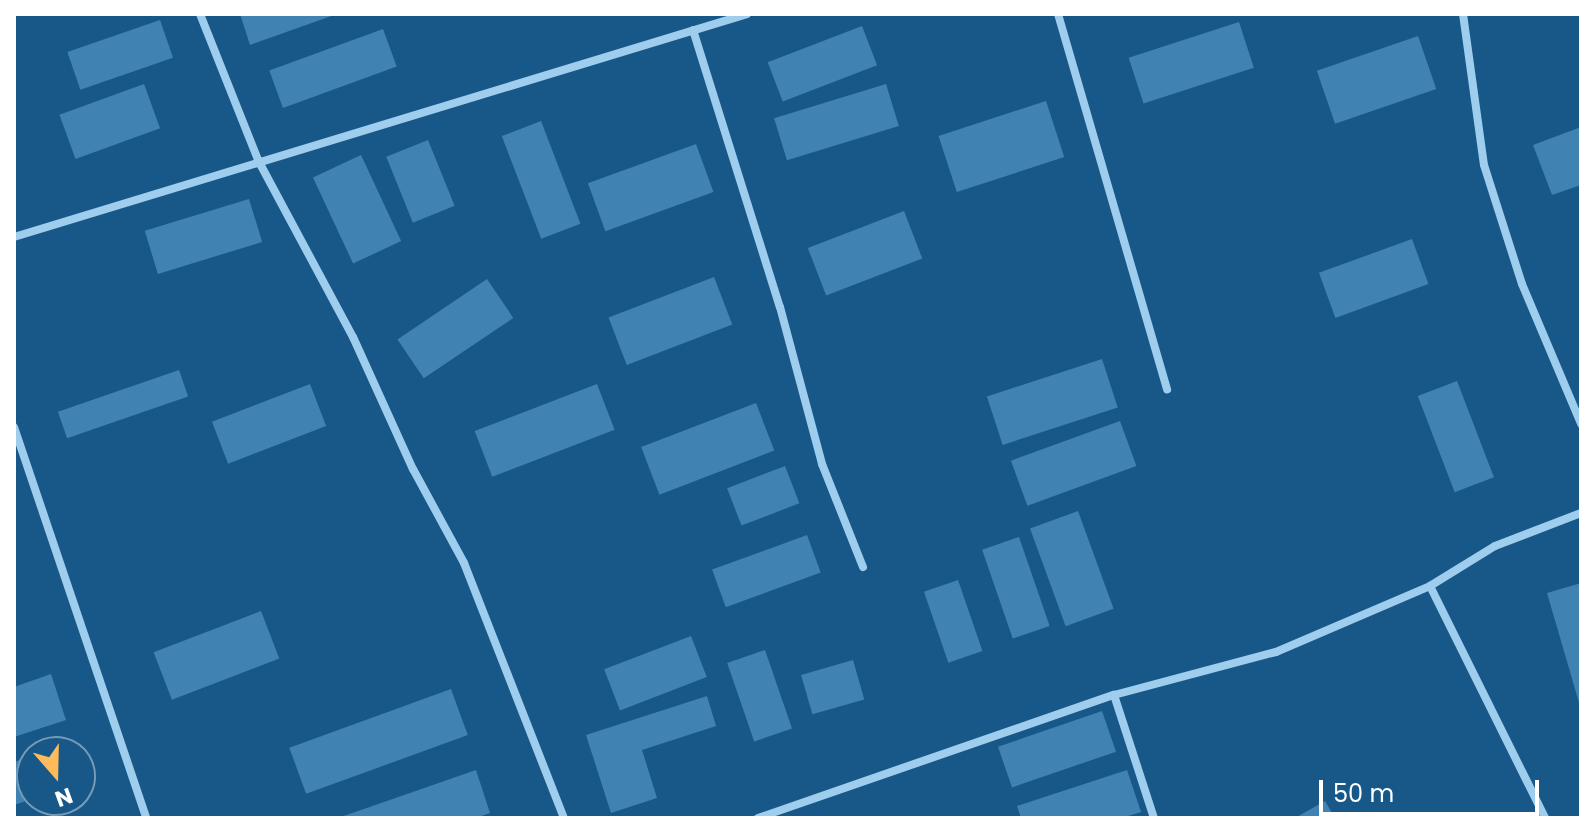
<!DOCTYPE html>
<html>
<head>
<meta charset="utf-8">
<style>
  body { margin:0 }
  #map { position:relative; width:1595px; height:832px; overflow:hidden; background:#175889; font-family:Poppins,sans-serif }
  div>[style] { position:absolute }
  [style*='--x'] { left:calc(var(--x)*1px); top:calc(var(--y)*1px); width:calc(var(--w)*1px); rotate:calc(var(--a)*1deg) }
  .building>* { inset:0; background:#4082b2; transform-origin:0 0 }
  .minor>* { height:8px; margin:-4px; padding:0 4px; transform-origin:4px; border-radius:4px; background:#9fcdee }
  span { translate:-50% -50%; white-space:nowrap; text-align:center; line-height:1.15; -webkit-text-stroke:7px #175889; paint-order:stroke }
  .frame { position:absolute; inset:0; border:16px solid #fff; pointer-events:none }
  .north { position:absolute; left:16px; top:736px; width:80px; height:80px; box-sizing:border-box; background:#175889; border:2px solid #749bb8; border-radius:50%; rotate:160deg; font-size:22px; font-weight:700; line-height:32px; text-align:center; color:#fff }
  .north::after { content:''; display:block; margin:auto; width:28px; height:36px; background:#ffba5c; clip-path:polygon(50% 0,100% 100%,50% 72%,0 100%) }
  .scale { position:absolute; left:1319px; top:780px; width:220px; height:36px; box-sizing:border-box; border:4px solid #fff; border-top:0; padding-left:10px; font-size:24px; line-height:28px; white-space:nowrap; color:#fff; -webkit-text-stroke:6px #175889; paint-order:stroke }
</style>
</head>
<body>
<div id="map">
  <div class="building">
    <div style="clip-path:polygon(240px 14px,337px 14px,250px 45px)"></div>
    <div style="left:160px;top:20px;width:40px;height:98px;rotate:71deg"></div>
    <div style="left:1239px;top:22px;width:48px;height:116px;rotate:72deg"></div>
    <div style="left:862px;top:26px;width:42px;height:101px;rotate:69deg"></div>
    <div style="left:383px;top:29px;width:40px;height:121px;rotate:70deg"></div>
    <div style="left:1418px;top:36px;width:56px;height:107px;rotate:71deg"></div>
    <div style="left:144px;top:84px;width:47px;height:90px;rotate:70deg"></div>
    <div style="left:886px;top:84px;width:44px;height:117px;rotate:73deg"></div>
    <div style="left:1046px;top:101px;width:59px;height:113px;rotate:72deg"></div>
    <div style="left:541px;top:121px;width:110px;height:42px;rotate:69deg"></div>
    <div style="clip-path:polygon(1581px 127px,1581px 185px,1552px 195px,1533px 145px)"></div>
    <div style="left:428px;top:140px;width:71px;height:45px;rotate:68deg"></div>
    <div style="left:696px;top:144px;width:51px;height:115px;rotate:70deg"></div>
    <div style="left:361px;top:155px;width:95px;height:53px;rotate:65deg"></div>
    <div style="left:249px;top:199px;width:45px;height:109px;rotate:73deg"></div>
    <div style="left:904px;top:211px;width:51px;height:103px;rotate:69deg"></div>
    <div style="left:1412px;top:239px;width:48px;height:99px;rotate:70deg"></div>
    <div style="left:714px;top:277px;width:51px;height:113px;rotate:69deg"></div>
    <div style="left:487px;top:279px;width:47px;height:108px;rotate:56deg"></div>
    <div style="left:1102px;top:359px;width:51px;height:121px;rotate:72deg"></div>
    <div style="left:179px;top:370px;width:28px;height:128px;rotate:71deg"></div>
    <div style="left:1457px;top:381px;width:103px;height:42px;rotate:69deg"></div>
    <div style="left:310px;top:384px;width:45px;height:105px;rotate:69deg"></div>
    <div style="left:597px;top:384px;width:49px;height:131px;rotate:69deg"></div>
    <div style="left:756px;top:403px;width:51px;height:123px;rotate:69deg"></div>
    <div style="left:1120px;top:421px;width:48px;height:116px;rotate:70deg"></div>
    <div style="left:785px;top:466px;width:40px;height:62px;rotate:69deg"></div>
    <div style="left:1078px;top:511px;width:104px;height:51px;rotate:70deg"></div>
    <div style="left:807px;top:535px;width:40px;height:101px;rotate:70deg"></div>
    <div style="left:1019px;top:537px;width:94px;height:39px;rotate:71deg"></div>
    <div style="left:958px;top:580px;width:75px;height:36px;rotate:71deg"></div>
    <div style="clip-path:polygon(1581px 583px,1581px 705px,1580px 706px,1547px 593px)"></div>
    <div style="left:261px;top:611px;width:51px;height:115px;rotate:69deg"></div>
    <div style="left:691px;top:636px;width:44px;height:93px;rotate:69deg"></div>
    <div style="left:765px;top:650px;width:83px;height:40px;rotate:71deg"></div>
    <div style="left:853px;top:660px;width:41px;height:54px;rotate:74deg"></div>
    <div style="clip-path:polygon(51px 674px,66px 720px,14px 737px,14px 687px)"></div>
    <div style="left:451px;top:689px;width:49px;height:172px;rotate:70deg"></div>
    <div style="clip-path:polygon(707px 696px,716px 726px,642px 750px,657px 798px,611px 813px,586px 735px)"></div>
    <div style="left:1102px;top:711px;width:43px;height:110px;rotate:71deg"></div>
    <div style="clip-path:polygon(32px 756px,32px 799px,14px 805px,14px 762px)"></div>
    <div style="clip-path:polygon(476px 770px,490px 813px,476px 818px,338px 818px)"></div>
    <div style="clip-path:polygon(1127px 770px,1141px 812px,1122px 818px,1021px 818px,1017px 806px)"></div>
    <div style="clip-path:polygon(1325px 801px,1335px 818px,1295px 818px)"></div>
  </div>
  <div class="minor">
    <div style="--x:200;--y:14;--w:157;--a:68.3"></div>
    <div style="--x:258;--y:160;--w:201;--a:61.8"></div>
    <div style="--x:353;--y:337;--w:145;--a:65.6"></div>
    <div style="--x:413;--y:469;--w:107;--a:61.5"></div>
    <div style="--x:464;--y:563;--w:274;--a:68.6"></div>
    <div style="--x:1058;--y:14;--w:391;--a:73.8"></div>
    <div style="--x:1463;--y:14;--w:152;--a:82.1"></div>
    <div style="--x:1484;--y:165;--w:125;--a:72.3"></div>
    <div style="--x:1522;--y:284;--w:152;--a:67.1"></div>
    <div style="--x:693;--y:30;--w:290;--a:72.6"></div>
    <div style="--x:780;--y:307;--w:163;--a:75"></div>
    <div style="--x:822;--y:464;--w:111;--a:68.3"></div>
    <div style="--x:14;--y:237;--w:766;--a:-16.92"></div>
    <div style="--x:14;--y:427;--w:413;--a:71.3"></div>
    <div style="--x:1430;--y:586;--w:259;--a:63.6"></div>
    <div style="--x:1114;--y:695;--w:129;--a:72"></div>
    <div style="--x:758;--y:818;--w:377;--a:-19.1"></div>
    <div style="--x:1114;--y:695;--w:168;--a:-14.9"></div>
    <div style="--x:1276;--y:652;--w:168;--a:-23.2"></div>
    <div style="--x:1430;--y:586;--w:76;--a:-31.6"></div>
    <div style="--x:1495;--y:546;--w:92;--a:-21"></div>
  </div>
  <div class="frame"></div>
  <div class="north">N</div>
  <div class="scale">50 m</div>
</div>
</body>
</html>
